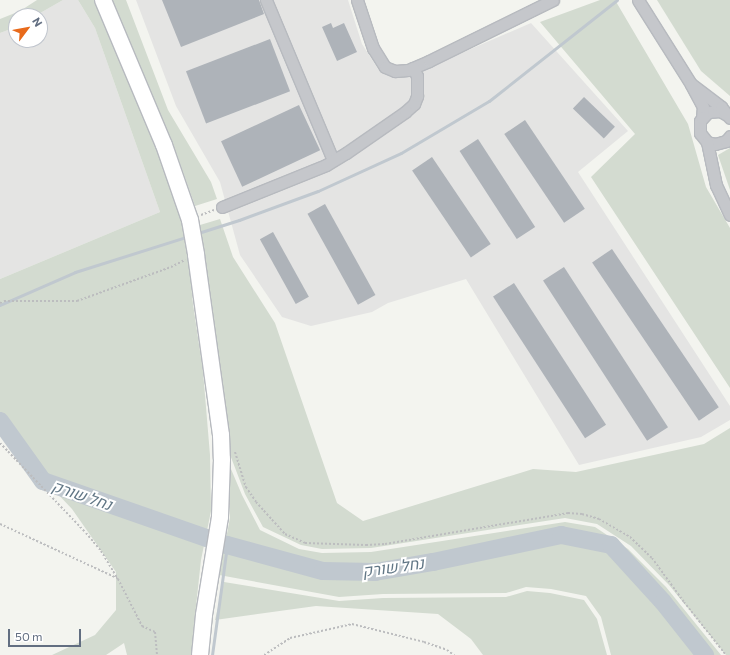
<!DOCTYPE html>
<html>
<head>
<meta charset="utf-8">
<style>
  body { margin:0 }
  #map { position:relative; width:730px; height:655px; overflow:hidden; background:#f3f4ef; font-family:Commissioner,Heebo,sans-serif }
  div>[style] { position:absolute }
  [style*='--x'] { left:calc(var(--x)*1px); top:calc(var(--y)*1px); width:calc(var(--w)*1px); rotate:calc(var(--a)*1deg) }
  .built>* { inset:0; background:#e4e4e3 }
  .green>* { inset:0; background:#d3dbd0 }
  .stream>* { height:3px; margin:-1.5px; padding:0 1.5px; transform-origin:1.5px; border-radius:1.5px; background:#c0c8cf }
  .river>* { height:18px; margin:-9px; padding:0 9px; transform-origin:9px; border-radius:9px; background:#c0c8cf }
  .building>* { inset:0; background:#aeb3b9; transform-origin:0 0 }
  .path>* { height:2px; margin-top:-1px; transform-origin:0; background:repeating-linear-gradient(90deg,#bcbdbf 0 2px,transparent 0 4px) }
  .roads { filter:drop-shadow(1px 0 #b7babf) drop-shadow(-1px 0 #b7babf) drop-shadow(0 1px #b7babf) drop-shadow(0 -1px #b7babf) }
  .street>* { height:11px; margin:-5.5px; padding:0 5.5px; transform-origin:5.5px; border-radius:5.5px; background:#c5c7cb }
  .secondary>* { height:16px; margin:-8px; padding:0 8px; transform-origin:8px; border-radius:8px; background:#fff }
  span { translate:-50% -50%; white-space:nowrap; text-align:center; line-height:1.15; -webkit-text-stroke:4px #fff; paint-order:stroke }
  .water-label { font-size:16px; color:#627786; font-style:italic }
  .north { position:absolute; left:8px; top:8px; width:40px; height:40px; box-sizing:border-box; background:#fff; border:1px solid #c0c5cd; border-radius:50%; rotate:58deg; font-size:11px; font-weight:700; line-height:16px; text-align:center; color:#626e81 }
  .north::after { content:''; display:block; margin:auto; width:14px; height:18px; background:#e86a1b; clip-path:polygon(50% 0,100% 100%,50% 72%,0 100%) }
  .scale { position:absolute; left:8px; top:629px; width:73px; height:18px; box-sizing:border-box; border:2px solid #626e81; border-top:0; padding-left:5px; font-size:12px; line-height:14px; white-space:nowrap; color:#626e81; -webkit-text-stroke:3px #fff; paint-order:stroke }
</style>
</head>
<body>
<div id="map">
  <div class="built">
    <div style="clip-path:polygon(63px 0,78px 0,95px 28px,160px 212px,0 279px,0 33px,16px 27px,16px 40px,40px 40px,40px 16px,35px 16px)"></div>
    <div style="clip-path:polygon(136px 0,348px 0,362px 44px,378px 69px,391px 75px,406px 77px,531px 23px,628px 131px,578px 172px,730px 406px,730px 420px,701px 437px,579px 465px,466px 279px,388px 303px,372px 312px,311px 326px,282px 317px,240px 255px,220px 182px,176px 106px)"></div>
  </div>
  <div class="green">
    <div style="clip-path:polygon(37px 0,63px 0,35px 16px,16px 16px,16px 27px,0 33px,0 19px,20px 11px)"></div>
    <div style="clip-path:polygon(78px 0,99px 0,137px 88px,185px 222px,193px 304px,203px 371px,210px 455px,211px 511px,201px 560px,193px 634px,193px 655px,127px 655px,124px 643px,106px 655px,52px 655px,95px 635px,116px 610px,116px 572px,72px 509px,0 433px,0 279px,160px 212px,95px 28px)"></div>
    <div style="clip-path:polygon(112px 0,126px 0,168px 110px,211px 182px,217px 199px,195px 206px,177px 155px)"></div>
    <div style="clip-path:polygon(600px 0,615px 0,688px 124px,706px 187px,730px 228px,730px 388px,591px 177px,635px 134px,540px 22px)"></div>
    <div style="clip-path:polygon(657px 0,730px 0,730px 96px,701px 71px)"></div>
    <div style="clip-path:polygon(730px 148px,730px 190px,718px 155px)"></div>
    <div style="clip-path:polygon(220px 219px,233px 257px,275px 323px,337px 503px,363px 521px,533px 469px,576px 472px,704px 444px,730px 428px,730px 655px,726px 655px,669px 585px,631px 546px,597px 524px,565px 518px,371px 548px,322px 549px,301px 545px,263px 527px,245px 494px,229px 452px,200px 225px)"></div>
    <div style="clip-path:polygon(228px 462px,242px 495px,260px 530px,299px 549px,322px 553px,371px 552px,565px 522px,595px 527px,628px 549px,666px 587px,721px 655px,611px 655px,601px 617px,586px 596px,551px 589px,526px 587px,506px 593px,383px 594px,339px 597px,219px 575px,230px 518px)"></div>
    <div style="clip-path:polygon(224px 582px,339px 601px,383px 598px,506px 597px,527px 591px,550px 593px,584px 600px,597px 619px,607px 655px,483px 655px,471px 639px,438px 614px,316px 606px,215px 620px)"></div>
  </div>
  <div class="stream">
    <div style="--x:198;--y:233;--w:43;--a:-17.6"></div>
    <div style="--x:239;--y:220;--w:84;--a:-20.2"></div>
    <div style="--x:318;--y:191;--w:91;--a:-24.6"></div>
    <div style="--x:401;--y:153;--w:102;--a:-30.6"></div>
    <div style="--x:489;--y:101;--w:163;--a:-38.3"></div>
    <div style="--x:0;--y:305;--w:82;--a:-23.7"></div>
    <div style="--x:75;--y:272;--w:120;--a:-17.5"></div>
    <div style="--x:212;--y:655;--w:111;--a:-82.2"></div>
  </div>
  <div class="river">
    <div style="--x:0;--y:421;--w:74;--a:54.4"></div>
    <div style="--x:43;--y:481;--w:195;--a:19.2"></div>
    <div style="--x:227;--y:545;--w:99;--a:15.2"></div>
    <div style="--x:323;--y:571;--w:52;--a:1.1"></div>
    <div style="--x:375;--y:572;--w:59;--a:-9.8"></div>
    <div style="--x:433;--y:562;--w:131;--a:-11.9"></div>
    <div style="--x:561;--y:535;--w:51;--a:11.3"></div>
    <div style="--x:611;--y:545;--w:77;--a:47.6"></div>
    <div style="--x:663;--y:602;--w:68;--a:51.6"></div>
  </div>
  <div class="building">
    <div style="clip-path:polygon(162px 0,259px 0,264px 14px,181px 47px)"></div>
    <div style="clip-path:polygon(331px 23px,333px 28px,344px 23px,357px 52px,337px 61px,322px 27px)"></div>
    <div style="left:270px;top:39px;width:56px;height:90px;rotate:69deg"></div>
    <div style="left:584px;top:97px;width:43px;height:16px;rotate:44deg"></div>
    <div style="left:299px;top:105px;width:50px;height:86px;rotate:65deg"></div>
    <div style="left:525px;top:120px;width:107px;height:25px;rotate:56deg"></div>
    <div style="left:478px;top:139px;width:105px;height:22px;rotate:57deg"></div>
    <div style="left:432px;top:157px;width:105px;height:24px;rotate:56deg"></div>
    <div style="left:325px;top:204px;width:104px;height:20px;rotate:61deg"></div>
    <div style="left:273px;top:232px;width:74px;height:15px;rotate:61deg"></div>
    <div style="left:612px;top:249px;width:191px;height:24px;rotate:56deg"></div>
    <div style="left:564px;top:267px;width:191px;height:25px;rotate:57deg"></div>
    <div style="left:514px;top:283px;width:169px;height:25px;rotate:57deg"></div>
  </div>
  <div class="path">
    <div style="--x:201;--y:215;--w:14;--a:-21"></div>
    <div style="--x:0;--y:303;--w:4;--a:-27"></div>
    <div style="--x:4;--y:301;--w:73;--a:0"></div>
    <div style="--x:77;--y:301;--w:100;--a:-19.9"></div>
    <div style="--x:171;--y:267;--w:16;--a:-27"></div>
    <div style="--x:0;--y:443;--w:124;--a:46.3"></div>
    <div style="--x:86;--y:533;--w:23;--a:50"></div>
    <div style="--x:101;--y:551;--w:33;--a:59"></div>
    <div style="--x:118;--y:579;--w:53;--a:62.9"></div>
    <div style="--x:142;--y:626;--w:14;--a:25"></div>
    <div style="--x:155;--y:632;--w:23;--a:85"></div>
    <div style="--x:235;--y:452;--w:37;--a:73"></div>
    <div style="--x:246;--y:487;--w:18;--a:56"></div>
    <div style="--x:256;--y:502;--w:43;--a:47.8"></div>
    <div style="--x:285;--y:534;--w:22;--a:24"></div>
    <div style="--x:305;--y:543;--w:61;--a:1.9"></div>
    <div style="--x:366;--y:545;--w:19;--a:-3"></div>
    <div style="--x:385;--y:544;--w:186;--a:-9.6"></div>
    <div style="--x:568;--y:513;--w:14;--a:4"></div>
    <div style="--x:582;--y:514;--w:18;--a:16"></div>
    <div style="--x:599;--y:519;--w:36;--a:30"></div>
    <div style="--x:630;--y:537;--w:30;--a:44"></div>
    <div style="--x:652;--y:558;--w:54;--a:54"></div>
    <div style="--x:684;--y:602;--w:68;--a:51.6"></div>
    <div style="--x:0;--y:524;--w:129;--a:24.8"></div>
    <div style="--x:264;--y:655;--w:31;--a:-33"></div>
    <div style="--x:290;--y:638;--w:64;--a:-12.7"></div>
    <div style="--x:352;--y:624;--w:74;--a:14"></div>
    <div style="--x:424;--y:642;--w:24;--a:19"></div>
    <div style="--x:447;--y:650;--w:9;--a:36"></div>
  </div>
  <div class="roads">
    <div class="street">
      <div style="--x:266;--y:0;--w:173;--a:67.3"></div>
      <div style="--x:357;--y:0;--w:51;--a:71.6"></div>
      <div style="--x:373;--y:48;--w:22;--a:58"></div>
      <div style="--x:385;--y:67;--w:11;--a:22"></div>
      <div style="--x:395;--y:71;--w:13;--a:-4"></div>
      <div style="--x:408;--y:70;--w:23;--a:-23"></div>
      <div style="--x:429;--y:61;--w:138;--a:-26.2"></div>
      <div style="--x:638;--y:0;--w:99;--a:57.8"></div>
      <div style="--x:727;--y:115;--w:8;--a:-150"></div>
      <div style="--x:720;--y:111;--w:12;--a:175"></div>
      <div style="--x:708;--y:112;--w:12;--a:132"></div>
      <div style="--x:700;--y:121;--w:12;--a:90"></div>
      <div style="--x:700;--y:133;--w:11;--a:52"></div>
      <div style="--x:707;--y:142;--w:8;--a:14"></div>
      <div style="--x:715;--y:144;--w:11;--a:-15"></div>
      <div style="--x:726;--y:141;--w:6;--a:-51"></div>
      <div style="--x:702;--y:118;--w:11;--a:-85"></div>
      <div style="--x:703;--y:107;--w:26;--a:-118"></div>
      <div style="--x:691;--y:84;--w:38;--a:37"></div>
      <div style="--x:721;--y:107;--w:14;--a:51"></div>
      <div style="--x:707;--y:142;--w:44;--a:78.2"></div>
      <div style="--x:716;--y:185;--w:33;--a:65"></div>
      <div style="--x:222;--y:207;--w:112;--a:-22"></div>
      <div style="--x:326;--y:165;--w:23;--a:-31"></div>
      <div style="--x:346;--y:153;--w:72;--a:-34.8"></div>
      <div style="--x:405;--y:112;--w:12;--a:-42"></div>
      <div style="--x:414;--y:104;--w:9;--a:-69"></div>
      <div style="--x:417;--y:96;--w:20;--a:-90"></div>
      <div style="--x:417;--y:76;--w:9;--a:-117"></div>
    </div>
    <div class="secondary">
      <div style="--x:103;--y:0;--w:157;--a:67.2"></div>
      <div style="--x:164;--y:145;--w:79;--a:70.9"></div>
      <div style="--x:190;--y:220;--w:36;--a:80"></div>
      <div style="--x:196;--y:255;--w:182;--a:82.1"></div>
      <div style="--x:221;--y:435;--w:24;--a:88"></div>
      <div style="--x:222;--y:459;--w:58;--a:92"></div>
      <div style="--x:220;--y:517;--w:99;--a:99.3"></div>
      <div style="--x:204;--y:615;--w:40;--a:95.7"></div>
    </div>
  </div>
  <div class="water-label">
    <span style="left:82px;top:495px;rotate:19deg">נחל שורק</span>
    <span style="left:393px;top:567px;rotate:-8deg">נחל שורק</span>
  </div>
  <div class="north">N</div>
  <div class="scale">50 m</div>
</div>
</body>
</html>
